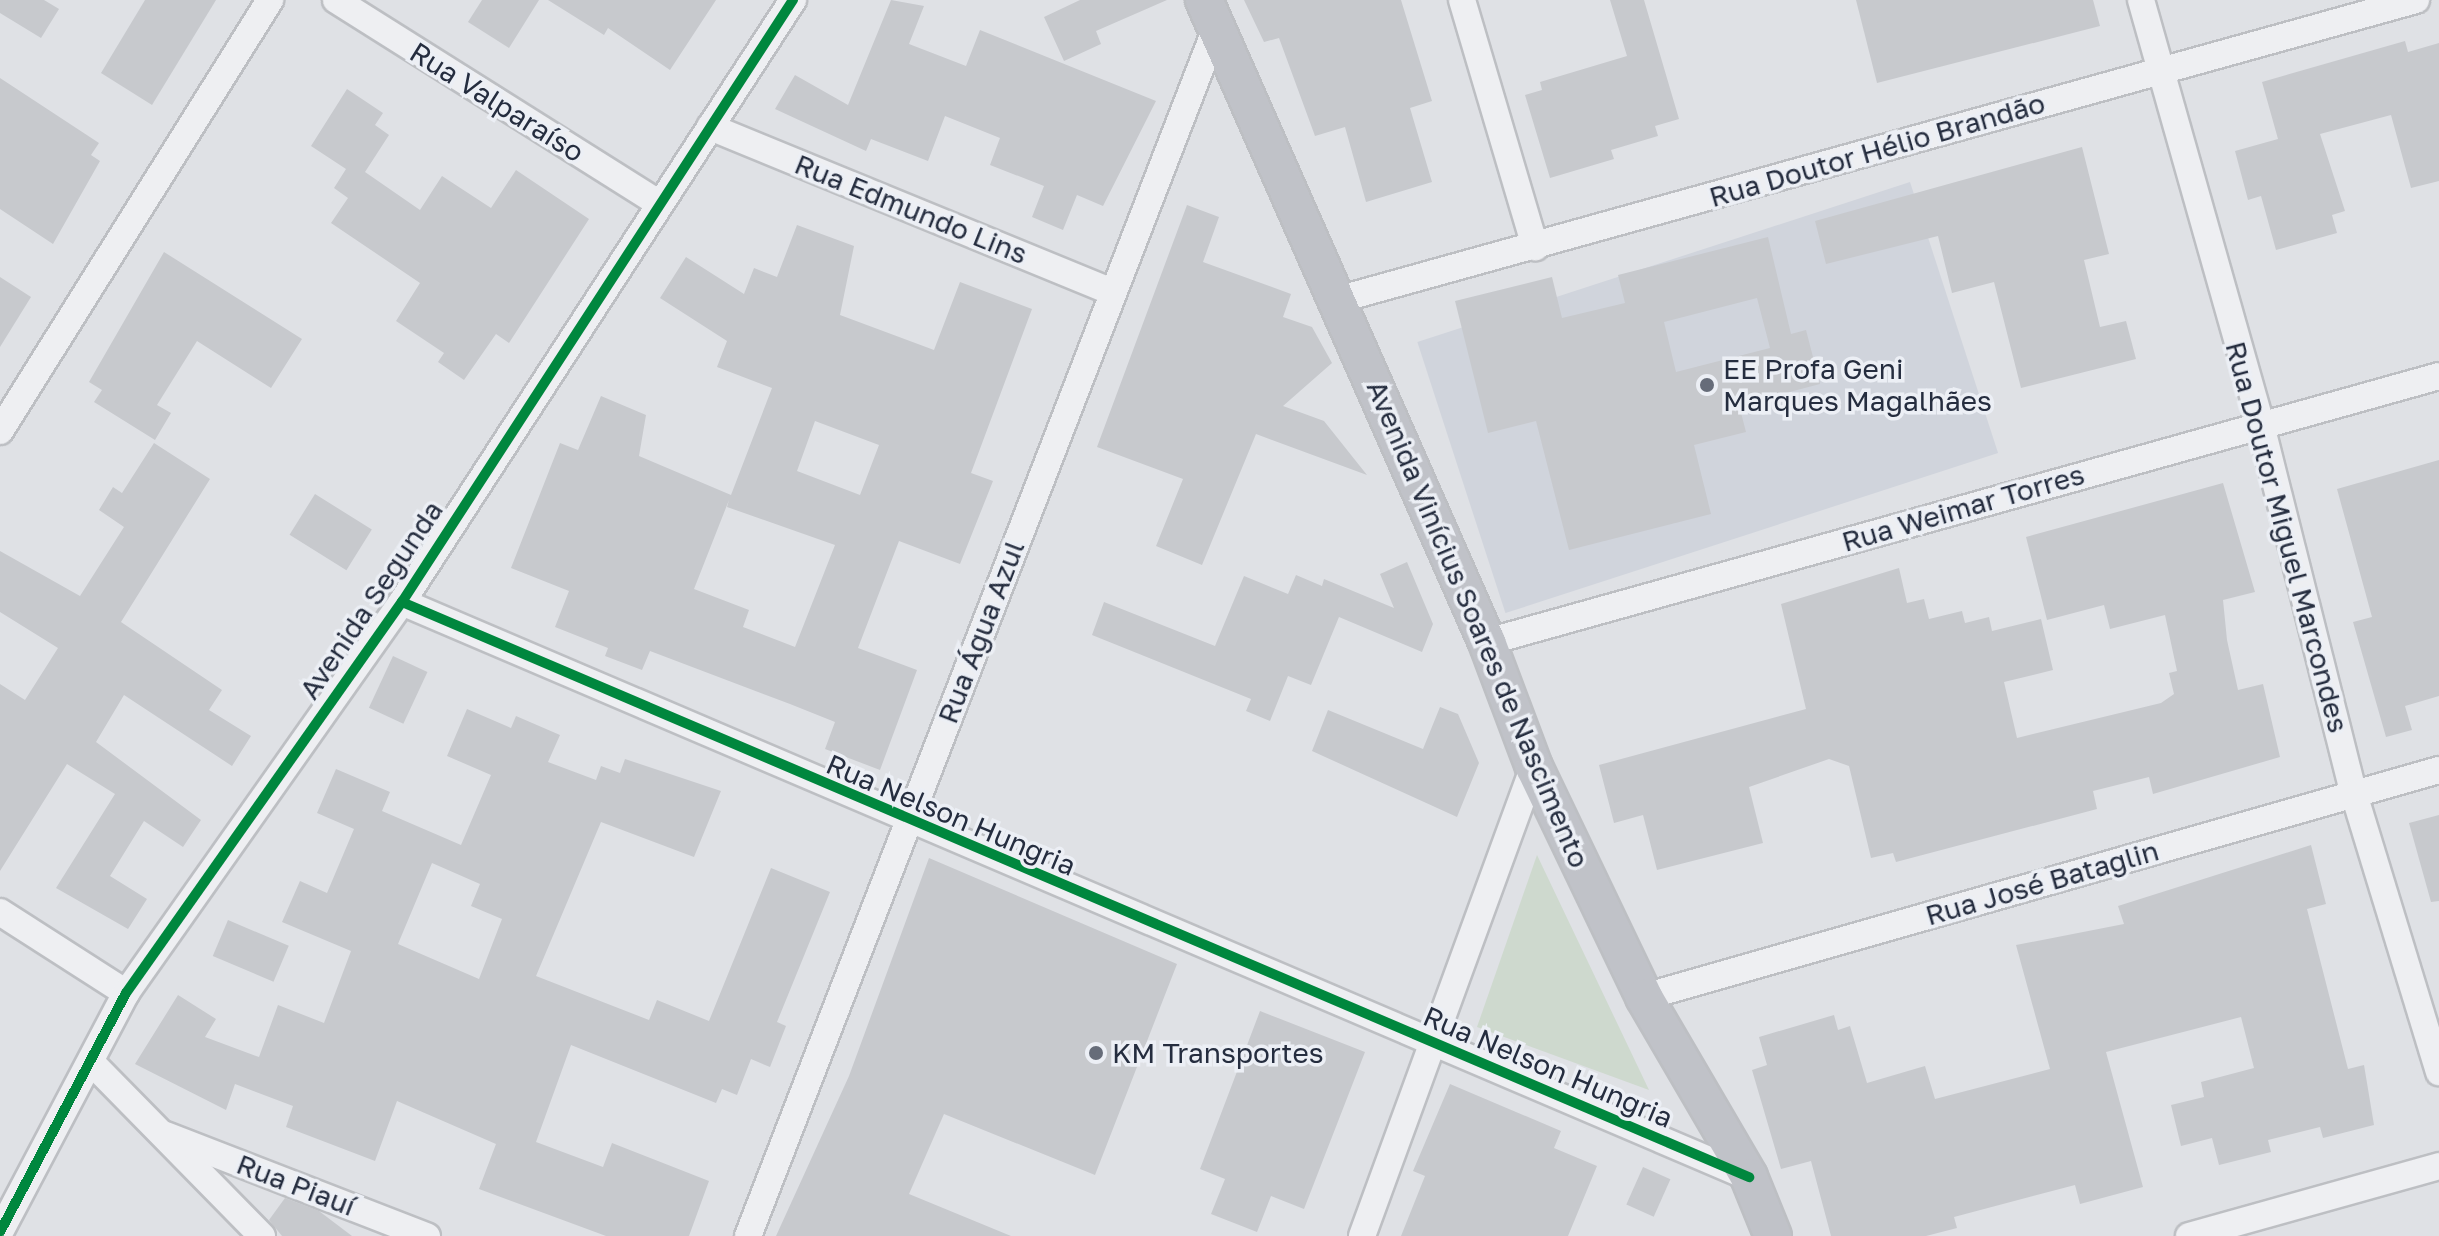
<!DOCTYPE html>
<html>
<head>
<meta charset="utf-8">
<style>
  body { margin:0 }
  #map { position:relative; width:2439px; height:1236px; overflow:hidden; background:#dfe1e5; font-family:"Golos Text",sans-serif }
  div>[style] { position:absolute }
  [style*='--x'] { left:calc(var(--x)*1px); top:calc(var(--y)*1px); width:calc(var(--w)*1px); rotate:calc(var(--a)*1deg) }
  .built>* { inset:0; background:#d0d4dc; transform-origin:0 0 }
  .green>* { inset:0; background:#ced9ce }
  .building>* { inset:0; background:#c7c9cd; transform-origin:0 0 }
  .roads { filter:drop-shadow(2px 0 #bdbfc3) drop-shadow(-2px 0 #bdbfc3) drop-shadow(0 2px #bdbfc3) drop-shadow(0 -2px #bdbfc3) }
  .street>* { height:26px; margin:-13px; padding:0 13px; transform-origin:13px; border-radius:13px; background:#eeeff2 }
  .secondary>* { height:36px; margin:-18px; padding:0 18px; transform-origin:18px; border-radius:18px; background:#c0c2c8 }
  .cycleway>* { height:10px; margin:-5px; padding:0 5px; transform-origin:5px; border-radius:5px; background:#00873e }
  .dots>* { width:22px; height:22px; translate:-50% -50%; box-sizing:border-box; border:4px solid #eceff5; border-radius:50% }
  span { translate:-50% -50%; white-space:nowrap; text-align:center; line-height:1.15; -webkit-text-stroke:7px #eceff5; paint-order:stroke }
  .street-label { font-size:28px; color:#252d3f }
  .poi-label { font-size:28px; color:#252d3f }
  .left { translate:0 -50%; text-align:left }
</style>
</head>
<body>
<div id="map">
  <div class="built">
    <div style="left:1910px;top:182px;width:285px;height:518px;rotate:72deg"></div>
  </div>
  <div class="green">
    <div style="clip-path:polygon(1537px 855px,1649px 1090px,1477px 1027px)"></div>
  </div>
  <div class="building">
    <div style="clip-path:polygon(0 0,44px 0,59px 9px,41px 38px,0 13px)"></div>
    <div style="clip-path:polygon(145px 0,216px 0,152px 105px,101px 73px)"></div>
    <div style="clip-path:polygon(482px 0,539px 0,509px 48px,468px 22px)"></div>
    <div style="clip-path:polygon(548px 0,716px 0,670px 70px,608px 28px,604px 35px)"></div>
    <div style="clip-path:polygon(891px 0,924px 6px,909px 44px,966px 66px,980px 30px,1156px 101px,1103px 206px,1077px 195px,1063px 230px,1032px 217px,1044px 186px,990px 165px,1000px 138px,945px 116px,928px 161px,871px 139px,866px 151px,775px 109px,795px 75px,848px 105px)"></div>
    <div style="clip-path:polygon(1080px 0,1167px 0,1096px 31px,1101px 44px,1064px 61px,1044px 17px)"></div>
    <div style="clip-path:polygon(1244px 0,1401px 0,1432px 101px,1410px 108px,1432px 182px,1366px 202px,1345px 127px,1315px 136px,1279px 38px,1264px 42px)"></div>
    <div style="clip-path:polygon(1610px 0,1644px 0,1679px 119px,1655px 126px,1658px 136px,1611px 150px,1614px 159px,1550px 178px,1525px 95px,1542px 90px,1540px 82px,1627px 56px)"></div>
    <div style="clip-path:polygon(1856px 0,2093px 0,2100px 26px,1877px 83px)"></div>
    <div style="clip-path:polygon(2405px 41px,2408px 52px,2439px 43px,2439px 181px,2411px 188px,2391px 115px,2320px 134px,2345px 211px,2332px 215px,2337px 233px,2276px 250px,2261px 196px,2248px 200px,2235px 151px,2278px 139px,2262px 82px)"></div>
    <div style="clip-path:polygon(0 78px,99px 143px,91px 155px,100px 161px,53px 244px,0 209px)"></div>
    <div style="clip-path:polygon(347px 89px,383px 113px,375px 125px,389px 135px,365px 172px,420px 210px,442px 176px,491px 208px,516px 170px,589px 219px,509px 343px,496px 334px,464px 380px,438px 362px,444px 353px,396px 321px,420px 283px,331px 223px,348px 198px,334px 188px,346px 169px,311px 146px)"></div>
    <div style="clip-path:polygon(2082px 147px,2109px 254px,2084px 260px,2100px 327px,2126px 321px,2136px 359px,2021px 388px,1994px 282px,1952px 293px,1938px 236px,1826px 264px,1815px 221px)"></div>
    <div style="clip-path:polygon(1187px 205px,1219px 217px,1203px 262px,1291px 294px,1283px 317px,1312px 327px,1332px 363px,1283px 406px,1324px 421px,1367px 475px,1256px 434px,1202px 565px,1156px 546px,1183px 479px,1097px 447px)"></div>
    <div style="clip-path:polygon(evenodd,797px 225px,854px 246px,840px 315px,934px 350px,960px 282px,1032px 309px,971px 473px,993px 481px,960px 564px,899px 541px,858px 648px,917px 670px,880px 770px,825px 749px,835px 722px,790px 704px,650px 651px,642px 670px,605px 656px,608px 648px,555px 627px,569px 591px,511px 568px,560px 443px,578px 450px,601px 396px,646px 415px,639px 456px,731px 495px,772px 388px,717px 367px,727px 341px,660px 298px,686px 257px,744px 294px,754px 268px,777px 277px,797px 225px,815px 421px,879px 445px,860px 495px,797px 471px,815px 421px,797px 225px,729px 500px,727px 507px,835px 545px,795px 647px,743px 627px,749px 610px,694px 589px,729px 500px)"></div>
    <div style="clip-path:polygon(evenodd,1768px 237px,1791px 334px,1806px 330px,1820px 384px,1739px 405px,1746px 432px,1694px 445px,1711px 514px,1569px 550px,1536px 421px,1488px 433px,1455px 301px,1552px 277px,1562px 318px,1625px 303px,1618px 275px,1768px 237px,1757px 298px,1770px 348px,1676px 372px,1664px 322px,1757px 298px)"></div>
    <div style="clip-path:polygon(164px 252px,302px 339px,271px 388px,197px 341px,157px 405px,171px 413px,155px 440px,94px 402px,102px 390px,89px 382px)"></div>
    <div style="clip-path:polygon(0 277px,31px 297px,0 347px)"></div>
    <div style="clip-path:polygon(154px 443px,210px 479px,121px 622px,222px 690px,209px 710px,251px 736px,232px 766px,124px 695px,96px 742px,201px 820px,183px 847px,144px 821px,110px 876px,147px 899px,128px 929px,56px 888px,115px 794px,67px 764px,0 871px,0 684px,25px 700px,58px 648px,0 612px,0 551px,80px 596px,124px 527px,99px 510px,113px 487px,122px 493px)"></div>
    <div style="clip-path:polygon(2439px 460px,2439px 696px,2405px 706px,2412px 730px,2386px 737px,2353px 622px,2372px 617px,2337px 489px)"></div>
    <div style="clip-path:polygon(2223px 483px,2255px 592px,2223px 600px,2227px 640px,2238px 690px,2263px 684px,2280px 757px,2153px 794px,2149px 777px,2093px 791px,2097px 809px,1896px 862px,1893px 853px,1871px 858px,1849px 766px,1829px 759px,1749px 787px,1763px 843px,1657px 870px,1643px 815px,1614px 823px,1599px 765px,1806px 709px,1781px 604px,1899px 568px,1907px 603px,1924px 599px,1929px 619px,1962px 611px,1965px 623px,1989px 617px,1992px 631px,2041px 619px,2053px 670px,2004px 682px,2017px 738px,2161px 703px,2174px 694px,2169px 673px,2177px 671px,2165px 615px,2110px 629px,2104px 605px,2047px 620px,2026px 537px)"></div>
    <div style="left:315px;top:494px;width:67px;height:48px;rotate:32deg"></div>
    <div style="clip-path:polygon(1407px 562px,1433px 624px,1422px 652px,1339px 617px,1311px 685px,1288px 676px,1270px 721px,1246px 711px,1251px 699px,1092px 635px,1104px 602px,1215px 646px,1244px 576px,1288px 594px,1296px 575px,1322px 586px,1324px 579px,1394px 608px,1380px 574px)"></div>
    <div style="left:393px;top:656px;width:38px;height:57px;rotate:25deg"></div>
    <div style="clip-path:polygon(1440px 707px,1458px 714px,1479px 763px,1457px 817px,1312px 751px,1328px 710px,1423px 749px)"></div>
    <div style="clip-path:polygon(evenodd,467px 709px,511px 728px,516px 716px,560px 735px,548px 762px,596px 780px,601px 766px,620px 773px,625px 759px,721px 791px,694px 857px,601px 822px,536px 976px,649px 1020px,657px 1000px,709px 1021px,771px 868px,830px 892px,777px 1022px,786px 1026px,770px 1067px,751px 1059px,737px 1095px,722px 1089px,716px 1103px,571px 1045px,536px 1142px,603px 1167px,612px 1143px,709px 1181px,689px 1236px,606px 1236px,479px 1189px,496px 1144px,397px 1101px,375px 1161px,286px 1127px,293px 1106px,235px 1084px,226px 1110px,135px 1064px,178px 995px,216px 1019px,205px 1037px,259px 1057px,278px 1005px,324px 1023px,351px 951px,282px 922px,300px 881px,327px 893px,354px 829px,317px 813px,336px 769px,390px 792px,382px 811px,461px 845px,491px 775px,447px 756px,467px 709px,432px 863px,480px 884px,471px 906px,502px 919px,479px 979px,398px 944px,432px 863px)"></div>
    <div style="clip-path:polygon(2439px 815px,2439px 901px,2431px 902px,2409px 823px)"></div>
    <div style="clip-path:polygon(2311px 845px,2326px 904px,2307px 909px,2348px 1069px,2364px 1065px,2374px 1125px,2323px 1138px,2320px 1127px,2268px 1140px,2271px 1152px,2219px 1165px,2212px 1138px,2181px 1146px,2171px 1105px,2204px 1097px,2201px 1082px,2254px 1068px,2241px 1017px,2106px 1052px,2143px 1187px,2080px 1204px,2075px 1185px,1954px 1217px,1957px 1228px,1926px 1236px,1831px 1236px,1811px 1161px,1781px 1169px,1752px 1070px,1767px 1065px,1759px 1037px,1834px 1015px,1838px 1030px,1850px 1026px,1867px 1083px,1925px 1066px,1935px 1099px,2050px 1069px,2016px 945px,2124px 924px,2118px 906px)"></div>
    <div style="clip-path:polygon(929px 858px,1177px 964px,1095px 1175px,944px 1114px,909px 1194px,1011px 1236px,776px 1236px,849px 1076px)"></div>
    <div style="left:228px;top:920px;width:66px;height:39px;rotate:23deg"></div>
    <div style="clip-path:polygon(1260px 1011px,1365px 1052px,1304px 1209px,1271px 1196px,1257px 1232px,1211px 1214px,1225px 1179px,1200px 1169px)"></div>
    <div style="clip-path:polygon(1450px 1084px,1561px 1131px,1554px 1148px,1597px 1166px,1568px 1236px,1401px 1236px,1425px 1176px,1413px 1171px)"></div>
    <div style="left:1643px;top:1167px;width:30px;height:41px;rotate:24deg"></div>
    <div style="clip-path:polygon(285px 1198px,319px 1211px,352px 1236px,282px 1236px,269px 1220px)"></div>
  </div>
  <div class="roads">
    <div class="street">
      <div style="--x:336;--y:0;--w:381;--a:32.2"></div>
      <div style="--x:1462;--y:0;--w:258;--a:73.5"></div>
      <div style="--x:2141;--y:0;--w:442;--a:74.2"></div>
      <div style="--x:2261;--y:425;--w:381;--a:75.9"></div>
      <div style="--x:2354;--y:794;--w:291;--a:73"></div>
      <div style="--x:710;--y:127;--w:435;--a:22.3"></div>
      <div style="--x:1337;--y:300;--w:1120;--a:-15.54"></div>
      <div style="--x:0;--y:431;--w:509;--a:-57.93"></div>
      <div style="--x:402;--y:602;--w:1465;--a:23.12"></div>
      <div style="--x:1487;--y:642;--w:988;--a:-15.61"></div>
      <div style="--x:0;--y:912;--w:150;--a:32.7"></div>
      <div style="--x:1644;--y:997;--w:827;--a:-15.94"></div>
      <div style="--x:91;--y:1062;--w:244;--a:45.5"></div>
      <div style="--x:166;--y:1135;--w:280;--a:21.2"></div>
      <div style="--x:0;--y:1232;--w:270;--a:-62.2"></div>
      <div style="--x:126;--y:993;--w:479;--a:-54.8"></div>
      <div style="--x:402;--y:602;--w:718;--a:-57"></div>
      <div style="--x:748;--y:1236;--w:1295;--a:-68.82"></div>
      <div style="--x:1362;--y:1236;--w:500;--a:-69.9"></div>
      <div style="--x:2189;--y:1236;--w:260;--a:-15.6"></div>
    </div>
    <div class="secondary">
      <div style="--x:1204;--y:0;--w:702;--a:66.21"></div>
      <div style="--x:1487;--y:642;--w:134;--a:69.4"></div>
      <div style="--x:1534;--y:767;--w:255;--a:64.4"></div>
      <div style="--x:1644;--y:997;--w:208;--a:59.7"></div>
      <div style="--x:1749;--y:1177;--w:64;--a:67.9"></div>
    </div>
  </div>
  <div class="cycleway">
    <div style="--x:402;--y:602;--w:1465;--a:23.12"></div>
    <div style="--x:0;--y:1232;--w:270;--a:-62.2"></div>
    <div style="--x:126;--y:993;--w:479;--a:-54.8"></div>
    <div style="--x:402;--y:602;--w:718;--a:-57"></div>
  </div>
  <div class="dots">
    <div style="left:1707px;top:385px;background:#666c79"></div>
    <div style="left:1096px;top:1053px;background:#666c79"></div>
  </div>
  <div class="street-label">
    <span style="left:497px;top:102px;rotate:32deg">Rua Valparaíso</span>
    <span style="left:1877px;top:150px;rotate:-16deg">Rua Doutor Hélio Brandão</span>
    <span style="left:911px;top:209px;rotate:22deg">Rua Edmundo Lins</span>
    <span style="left:1963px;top:508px;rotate:-16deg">Rua Weimar Torres</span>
    <span style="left:2287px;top:537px;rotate:75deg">Rua Doutor Miguel Marcondes</span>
    <span style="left:371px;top:600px;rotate:-56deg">Avenida Segunda</span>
    <span style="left:1478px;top:624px;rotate:67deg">Avenida Vinícius Soares de Nascimento</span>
    <span style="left:981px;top:632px;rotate:-69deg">Rua Água Azul</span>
    <span style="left:951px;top:815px;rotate:23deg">Rua Nelson Hungria</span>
    <span style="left:2042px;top:883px;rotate:-16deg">Rua José Bataglin</span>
    <span style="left:1548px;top:1067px;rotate:23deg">Rua Nelson Hungria</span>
    <span style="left:296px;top:1185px;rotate:21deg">Rua Piauí</span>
  </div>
  <div class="poi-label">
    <span class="left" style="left:1723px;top:385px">EE Profª Geni<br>Marques Magalhães</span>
    <span class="left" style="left:1112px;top:1053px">KM Transportes</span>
  </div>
</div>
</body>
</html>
